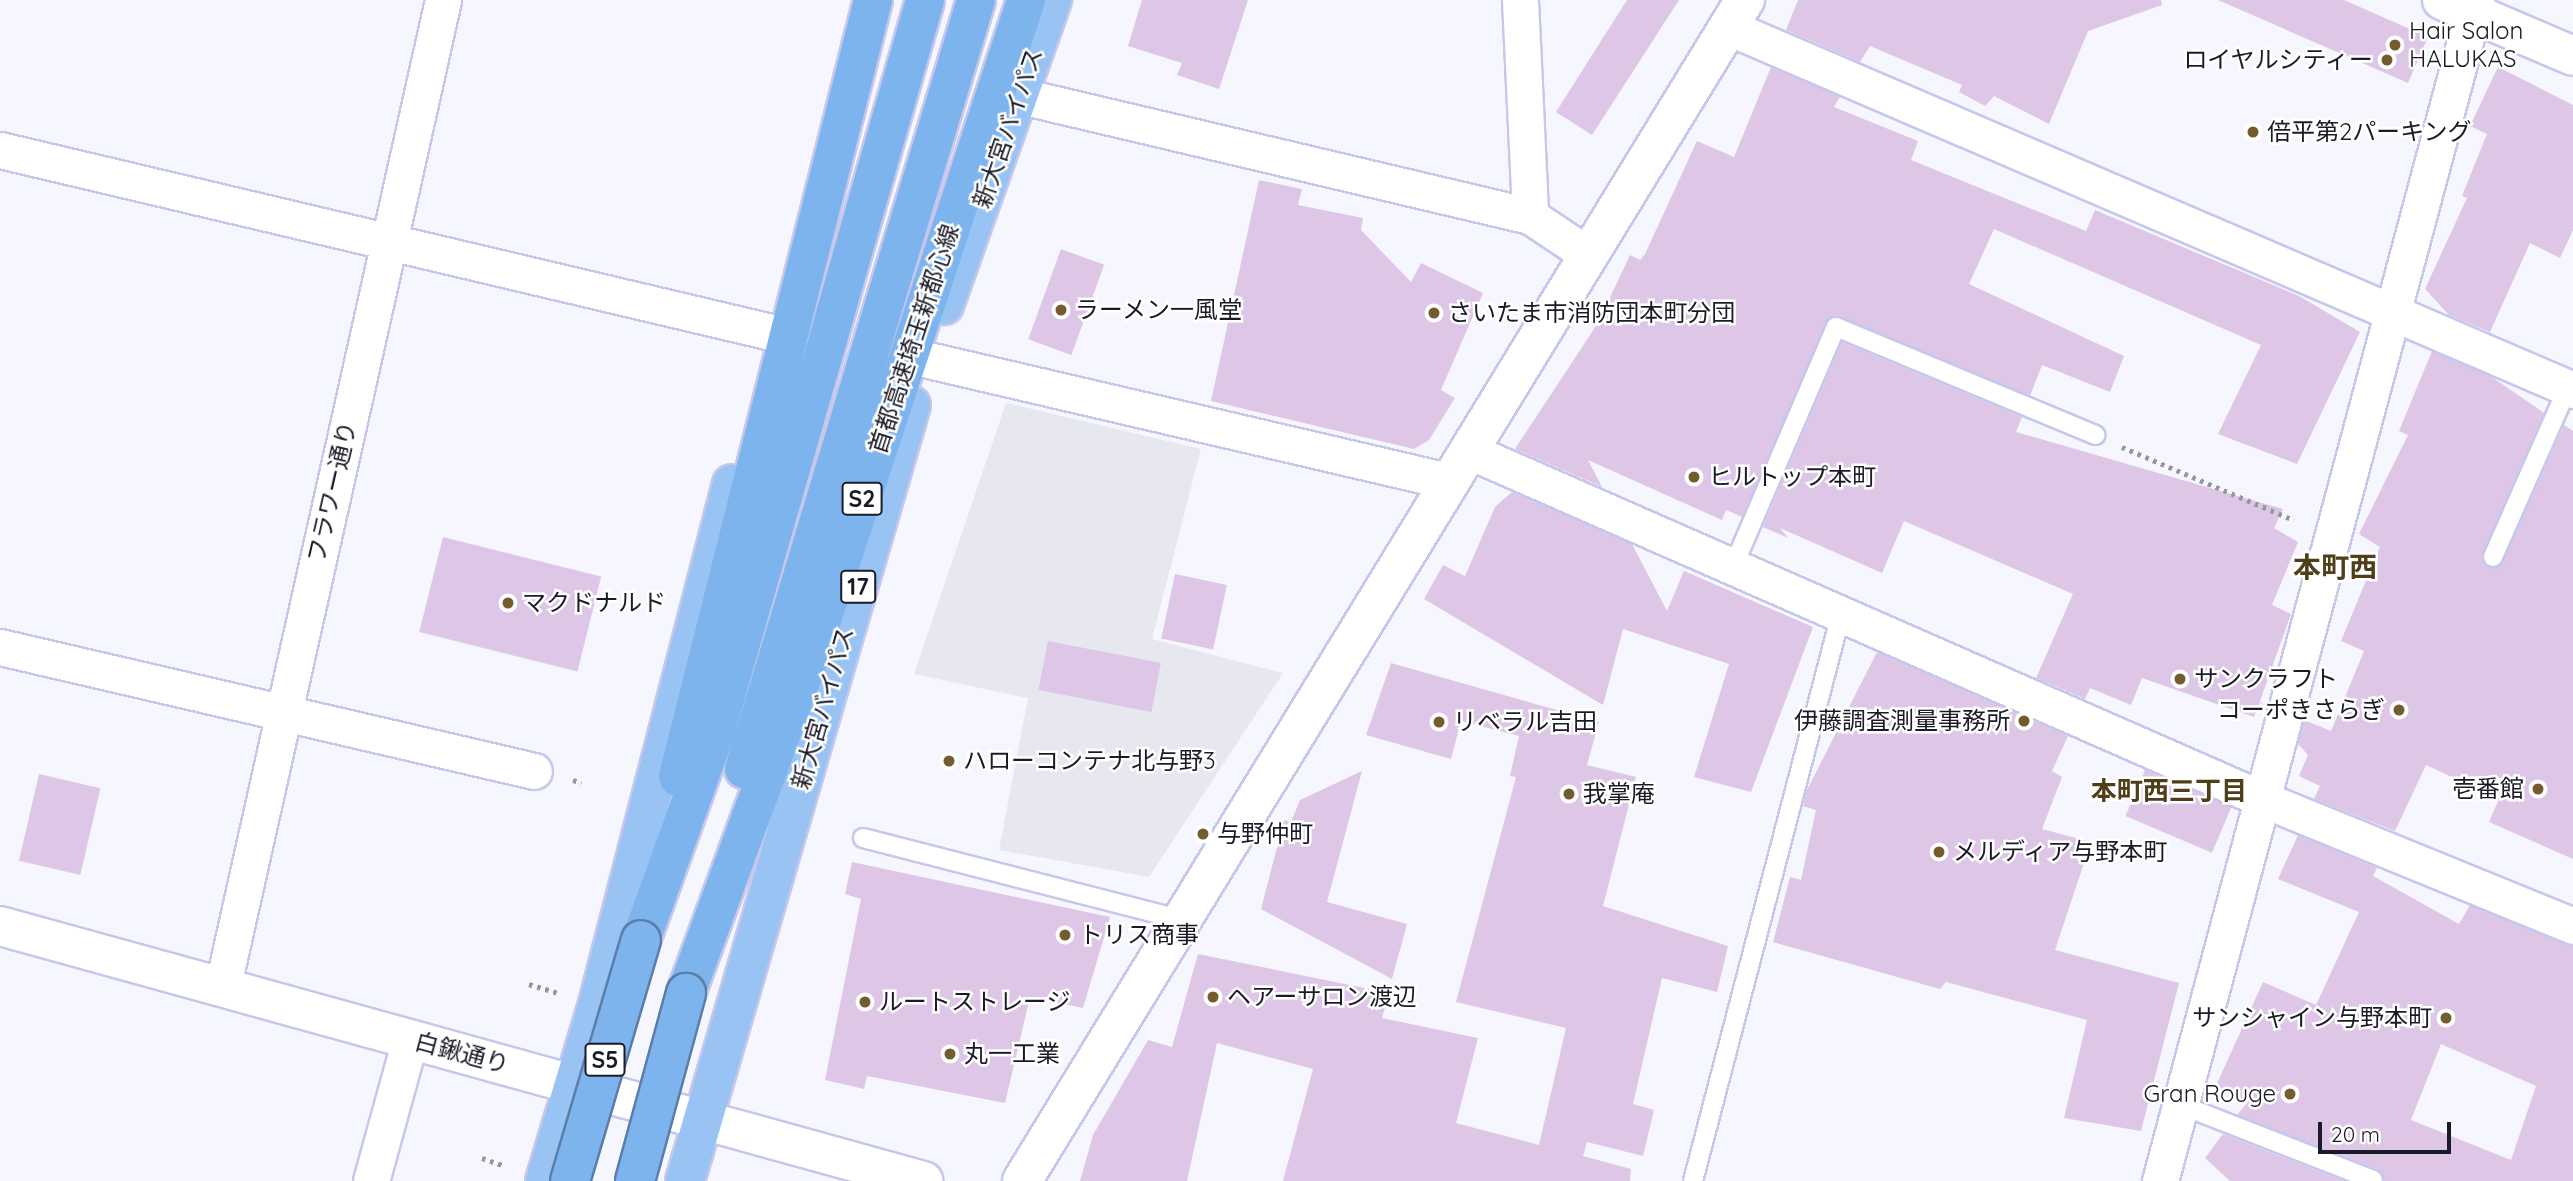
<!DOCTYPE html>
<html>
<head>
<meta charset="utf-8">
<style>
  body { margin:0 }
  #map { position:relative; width:2573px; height:1181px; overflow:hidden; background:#f6f7fe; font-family:Quicksand,"Noto Sans JP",sans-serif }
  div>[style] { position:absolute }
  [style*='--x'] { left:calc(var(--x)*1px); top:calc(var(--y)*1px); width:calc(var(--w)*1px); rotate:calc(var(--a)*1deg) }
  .built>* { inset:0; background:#e7e7f0 }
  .building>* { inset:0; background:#ddc6e6; transform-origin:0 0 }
  .path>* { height:4.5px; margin-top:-2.25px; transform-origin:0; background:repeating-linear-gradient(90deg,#95969f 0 3.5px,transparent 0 8.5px) }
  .roads { filter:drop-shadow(2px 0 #c6c7eb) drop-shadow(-2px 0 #c6c7eb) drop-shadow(0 2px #c6c7eb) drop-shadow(0 -2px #c6c7eb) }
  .service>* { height:18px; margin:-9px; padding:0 9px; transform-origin:9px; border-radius:9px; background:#fff }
  .minor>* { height:35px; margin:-17.5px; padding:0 17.5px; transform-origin:17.5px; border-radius:17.5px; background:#fff }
  .tertiary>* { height:38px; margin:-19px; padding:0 19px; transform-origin:19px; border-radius:19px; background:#fff }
  .trunk>* { height:38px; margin:-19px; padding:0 19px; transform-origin:19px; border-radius:19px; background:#98c3f2 }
  .motorway>* { height:38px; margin:-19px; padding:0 19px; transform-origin:19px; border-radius:19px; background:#7eb4ee }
  .bridges { filter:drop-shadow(2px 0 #5b7ea9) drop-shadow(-2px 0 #5b7ea9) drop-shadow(0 2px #5b7ea9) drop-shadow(0 -2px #5b7ea9) }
  .motorway-bridge>* { height:38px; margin:-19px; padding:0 19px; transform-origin:19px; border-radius:19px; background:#7eb4ee }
  .dots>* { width:19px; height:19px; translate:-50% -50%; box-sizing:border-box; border:4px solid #fff; border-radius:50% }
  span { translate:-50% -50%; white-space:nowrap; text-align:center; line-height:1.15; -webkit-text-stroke:5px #fff; paint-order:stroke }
  .shield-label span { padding:2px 5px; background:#fff; border:2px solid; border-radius:5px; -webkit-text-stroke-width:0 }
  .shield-label { font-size:23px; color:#1b1b28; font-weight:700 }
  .poi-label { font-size:24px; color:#1b1b28 }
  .left { translate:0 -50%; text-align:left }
  .right { translate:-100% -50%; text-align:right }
  .street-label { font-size:24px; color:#1b1b28 }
  .neighbourhood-label { font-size:26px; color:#4f3e17; font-weight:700 }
  .quarter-label { font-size:28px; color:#4f3e17; font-weight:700 }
  .scale { position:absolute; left:2318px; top:1122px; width:133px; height:32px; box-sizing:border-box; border:4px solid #1b1b28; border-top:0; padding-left:9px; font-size:21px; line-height:24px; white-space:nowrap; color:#1b1b28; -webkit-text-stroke:5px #fff; paint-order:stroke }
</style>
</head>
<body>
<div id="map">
  <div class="built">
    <div style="clip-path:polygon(1006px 403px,1201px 449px,1152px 639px,1283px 673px,1149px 877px,999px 850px,1028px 698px,914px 674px)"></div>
  </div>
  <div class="building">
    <div style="clip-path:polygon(1142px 0,1248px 0,1219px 89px,1177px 75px,1182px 63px,1128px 46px)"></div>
    <div style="clip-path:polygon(1627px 0,1679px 0,1592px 135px,1556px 112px)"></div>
    <div style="clip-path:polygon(1798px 0,2161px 0,2162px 5px,2088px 31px,2049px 124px,1994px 96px,1985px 106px,1959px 92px,1962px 85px,1870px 46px,1860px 62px,1786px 30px)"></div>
    <div style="clip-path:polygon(2218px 0,2344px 0,2428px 37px,2408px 83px)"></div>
    <div style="clip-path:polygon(1771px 67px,1840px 97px,1834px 107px,1918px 141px,1911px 160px,2086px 231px,2095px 210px,2299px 296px,2360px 332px,2297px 464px,2218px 434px,2261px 345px,1994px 229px,1969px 284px,2124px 356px,2110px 392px,2042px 365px,2030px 396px,1835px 316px,1826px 323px,1742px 517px,1726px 510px,1722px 520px,1588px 460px,1602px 487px,1515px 449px,1598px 323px,1630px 255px,1640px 260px,1645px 254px,1697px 141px,1734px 157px)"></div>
    <div style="clip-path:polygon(2498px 67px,2573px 105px,2573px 230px,2560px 258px,2530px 243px,2490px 332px,2449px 315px,2425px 289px,2467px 198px,2462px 196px,2487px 134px,2470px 126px)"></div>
    <div style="clip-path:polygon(1259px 180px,1302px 189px,1298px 205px,1363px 218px,1361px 230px,1411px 282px,1421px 263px,1483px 293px,1441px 390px,1455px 398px,1429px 440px,1414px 449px,1211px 401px)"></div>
    <div style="left:1061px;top:249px;width:46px;height:96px;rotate:20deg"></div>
    <div style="clip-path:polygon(1842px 342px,2022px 417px,2016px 432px,2283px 509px,2274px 528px,2298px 542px,2272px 605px,2291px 614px,2260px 701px,2266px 708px,2260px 702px,2254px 717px,2142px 678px,2131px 705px,2090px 688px,2085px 699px,2036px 678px,2073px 594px,1904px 521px,1882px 573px,1780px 528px,1788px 538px,1763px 527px)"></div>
    <div style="clip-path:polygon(2432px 351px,2492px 377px,2544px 413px,2483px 552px,2488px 567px,2503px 562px,2564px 425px,2573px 431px,2573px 859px,2489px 822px,2499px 799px,2426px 765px,2395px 831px,2314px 799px,2320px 786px,2299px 776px,2308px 755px,2298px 744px,2304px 720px,2331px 731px,2364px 651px,2341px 641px,2380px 547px,2359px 534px,2408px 435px,2399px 431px)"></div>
    <div style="clip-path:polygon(1512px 492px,1632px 544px,1667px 611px,1684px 571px,1813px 627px,1751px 792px,1694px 777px,1729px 664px,1623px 629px,1603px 705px,1424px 599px,1443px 565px,1465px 576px,1495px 507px)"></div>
    <div style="left:443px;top:537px;width:163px;height:98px;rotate:14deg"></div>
    <div style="left:1175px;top:574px;width:53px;height:66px;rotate:12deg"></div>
    <div style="left:1048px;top:641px;width:115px;height:50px;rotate:11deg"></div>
    <div style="clip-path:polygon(1877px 652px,2068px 736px,2052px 771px,2062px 777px,2042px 829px,2091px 842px,2055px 950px,2179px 983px,2141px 1131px,2064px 1118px,2087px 1020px,1946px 982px,1940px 989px,1773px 942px,1790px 877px,1801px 880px,1816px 810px,1803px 806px,1806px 792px)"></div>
    <div style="clip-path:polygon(1391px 663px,1599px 722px,1587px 765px,1636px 777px,1603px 906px,1728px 946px,1717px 992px,1662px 978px,1633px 1104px,1654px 1110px,1643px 1156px,1587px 1142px,1583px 1156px,1631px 1169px,1630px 1181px,1283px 1181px,1313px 1069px,1217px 1043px,1187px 1181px,1080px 1181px,1093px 1135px,1148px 1040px,1172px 1047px,1198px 954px,1389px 993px,1382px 1018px,1478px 1038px,1456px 1123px,1539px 1145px,1566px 1028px,1456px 1002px,1516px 777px,1510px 776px,1519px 736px,1461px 721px,1451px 759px,1366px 735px)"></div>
    <div style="left:2145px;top:770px;width:94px;height:50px;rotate:23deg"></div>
    <div style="clip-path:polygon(1362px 771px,1327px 902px,1407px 924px,1392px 979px,1261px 909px,1284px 820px,1291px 822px,1300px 800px)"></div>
    <div style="left:39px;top:774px;width:63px;height:89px;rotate:13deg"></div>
    <div style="clip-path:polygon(evenodd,2298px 835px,2377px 868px,2373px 876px,2459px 924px,2470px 905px,2573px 946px,2573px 1181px,2384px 1181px,2377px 1169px,2237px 1115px,2248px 1102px,2215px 1088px,2263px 982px,2316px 1005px,2359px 912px,2278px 879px,2298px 835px,2441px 1044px,2536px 1086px,2511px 1160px,2411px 1120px,2441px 1044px)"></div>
    <div style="clip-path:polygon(852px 862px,1110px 917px,1083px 1008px,1030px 997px,1005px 1103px,867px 1076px,864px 1089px,825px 1080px,861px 899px,845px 894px)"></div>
    <div style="clip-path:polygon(2223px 1134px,2344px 1181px,2230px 1181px,2205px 1158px)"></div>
  </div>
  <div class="path">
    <div style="--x:2122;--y:447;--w:187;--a:23"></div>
    <div style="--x:573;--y:780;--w:9;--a:18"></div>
    <div style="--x:529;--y:984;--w:30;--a:17"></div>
    <div style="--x:482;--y:1158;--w:24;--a:19"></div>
  </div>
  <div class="roads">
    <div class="service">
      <div style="--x:2493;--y:557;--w:186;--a:-66.2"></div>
      <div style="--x:1733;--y:567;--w:261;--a:-66.8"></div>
      <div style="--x:1836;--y:327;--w:281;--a:22.6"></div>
      <div style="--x:863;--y:838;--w:325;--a:14.4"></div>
      <div style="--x:2181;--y:1105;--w:206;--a:21.3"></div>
      <div style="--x:1693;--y:1181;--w:586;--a:-75.37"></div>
    </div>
    <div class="minor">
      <div style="--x:1520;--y:0;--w:216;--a:87.3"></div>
      <div style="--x:1728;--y:27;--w:920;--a:23.25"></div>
      <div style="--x:1021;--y:96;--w:523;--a:13.27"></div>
      <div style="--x:1530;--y:216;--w:69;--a:33.7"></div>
      <div style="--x:0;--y:150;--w:792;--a:13.28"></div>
      <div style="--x:924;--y:359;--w:538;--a:13.11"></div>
      <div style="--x:1467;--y:450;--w:868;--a:23.7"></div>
      <div style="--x:2262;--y:799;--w:336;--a:22.2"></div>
      <div style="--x:0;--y:647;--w:548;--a:13.07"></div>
      <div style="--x:223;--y:985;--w:1009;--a:-77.41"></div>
      <div style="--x:371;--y:1181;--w:147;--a:-74.6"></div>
      <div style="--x:2160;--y:1181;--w:1223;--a:-75.02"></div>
    </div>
    <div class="tertiary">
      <div style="--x:2442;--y:0;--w:142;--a:23.1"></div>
      <div style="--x:0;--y:926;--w:958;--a:15.44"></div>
      <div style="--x:1022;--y:1181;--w:1385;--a:-58.53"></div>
    </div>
    <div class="trunk">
      <div style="--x:944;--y:305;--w:324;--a:-70.5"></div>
      <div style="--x:545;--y:1181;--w:185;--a:-73.3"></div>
      <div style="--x:598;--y:1004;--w:537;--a:-75.55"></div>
      <div style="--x:685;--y:1181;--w:808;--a:-73.76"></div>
    </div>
    <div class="motorway">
      <div style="--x:744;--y:769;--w:803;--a:-73.21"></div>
      <div style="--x:678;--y:777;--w:801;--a:-75.91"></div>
      <div style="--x:641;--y:940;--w:219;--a:-70.2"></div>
      <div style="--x:715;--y:734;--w:763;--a:-74.03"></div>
      <div style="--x:686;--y:993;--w:356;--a:-69.8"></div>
      <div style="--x:809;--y:659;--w:694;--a:-71.77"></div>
    </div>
  </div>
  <div class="bridges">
    <div class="motorway-bridge">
      <div style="--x:570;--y:1181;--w:251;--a:-73.6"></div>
      <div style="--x:635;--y:1181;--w:195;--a:-74.8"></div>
    </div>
  </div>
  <div class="dots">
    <div style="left:2395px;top:45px;background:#735d2d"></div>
    <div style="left:2387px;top:60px;background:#735d2d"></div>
    <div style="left:2253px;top:132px;background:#735d2d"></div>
    <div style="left:1061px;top:310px;background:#735d2d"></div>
    <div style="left:1434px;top:313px;background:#735d2d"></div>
    <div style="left:1694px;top:477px;background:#735d2d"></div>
    <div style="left:508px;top:603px;background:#735d2d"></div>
    <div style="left:2180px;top:679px;background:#735d2d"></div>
    <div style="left:2399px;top:710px;background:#735d2d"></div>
    <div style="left:2024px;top:721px;background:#735d2d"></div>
    <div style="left:1439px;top:722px;background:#735d2d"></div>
    <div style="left:949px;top:761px;background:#735d2d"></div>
    <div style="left:2538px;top:789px;background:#735d2d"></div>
    <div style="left:1569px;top:794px;background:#735d2d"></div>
    <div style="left:1203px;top:834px;background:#735d2d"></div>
    <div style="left:1939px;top:852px;background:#735d2d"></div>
    <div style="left:1065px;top:935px;background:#735d2d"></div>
    <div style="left:1213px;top:997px;background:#735d2d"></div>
    <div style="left:865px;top:1002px;background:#735d2d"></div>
    <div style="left:2446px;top:1018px;background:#735d2d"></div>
    <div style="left:950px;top:1054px;background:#735d2d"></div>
    <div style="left:2290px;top:1094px;background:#735d2d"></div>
  </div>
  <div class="shield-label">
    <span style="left:862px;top:499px">S2</span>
    <span style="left:858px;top:587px">17</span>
    <span style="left:605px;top:1060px">S5</span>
  </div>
  <div class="poi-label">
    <span class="left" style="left:2409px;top:45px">Hair Salon<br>HALUKAS</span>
    <span class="right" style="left:2373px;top:60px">ロイヤルシティー</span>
    <span class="left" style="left:2267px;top:132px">倍平第2パーキング</span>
    <span class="left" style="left:1075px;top:310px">ラーメン一風堂</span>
    <span class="left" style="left:1448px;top:313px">さいたま市消防団本町分団</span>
    <span class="left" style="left:1708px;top:477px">ヒルトップ本町</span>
    <span class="left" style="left:522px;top:603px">マクドナルド</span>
    <span class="left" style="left:2194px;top:679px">サンクラフト</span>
    <span class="right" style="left:2385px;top:710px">コーポきさらぎ</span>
    <span class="right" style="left:2010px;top:721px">伊藤調査測量事務所</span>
    <span class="left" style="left:1453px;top:722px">リベラル吉田</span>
    <span class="left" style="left:963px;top:761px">ハローコンテナ北与野3</span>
    <span class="right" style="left:2524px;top:789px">壱番館</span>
    <span class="left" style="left:1583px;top:794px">我掌庵</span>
    <span class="left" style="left:1217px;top:834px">与野仲町</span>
    <span class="left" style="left:1953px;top:852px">メルディア与野本町</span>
    <span class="left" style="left:1079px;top:935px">トリス商事</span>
    <span class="left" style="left:1227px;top:997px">ヘアーサロン渡辺</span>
    <span class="left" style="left:879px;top:1002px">ルートストレージ</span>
    <span class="right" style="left:2432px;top:1018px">サンシャイン与野本町</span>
    <span class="left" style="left:964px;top:1054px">丸一工業</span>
    <span class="right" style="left:2276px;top:1094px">Gran Rouge</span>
  </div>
  <div class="street-label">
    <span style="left:1008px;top:128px;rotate:-71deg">新大宮バイパス</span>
    <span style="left:914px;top:339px;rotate:-72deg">首都高速埼玉新都心線</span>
    <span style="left:332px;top:492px;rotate:-77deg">フラワー通り</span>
    <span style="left:823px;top:708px;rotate:-74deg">新大宮バイパス</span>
    <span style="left:462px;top:1053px;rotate:15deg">白鍬通り</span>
  </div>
  <div class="neighbourhood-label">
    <span style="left:2169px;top:791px">本町西三丁目</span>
  </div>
  <div class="quarter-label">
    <span style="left:2335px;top:567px">本町西</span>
  </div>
  <div class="scale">20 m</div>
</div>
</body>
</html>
